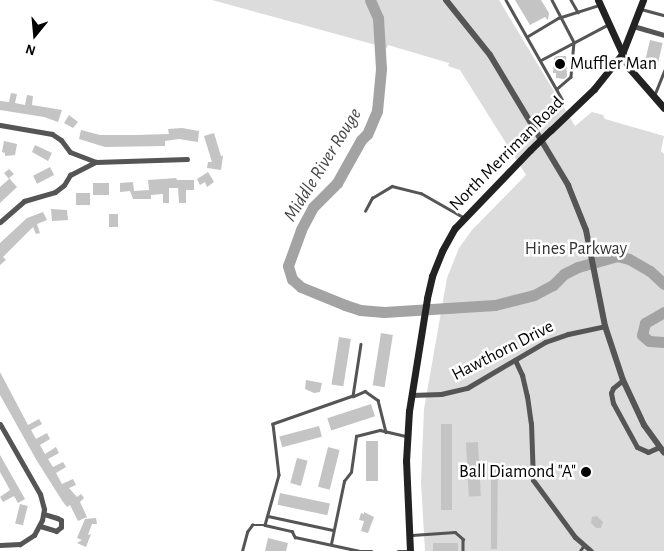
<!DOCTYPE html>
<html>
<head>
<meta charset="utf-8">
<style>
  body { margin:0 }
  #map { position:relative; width:664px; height:551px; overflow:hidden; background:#fff; font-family:"Alegreya Sans",sans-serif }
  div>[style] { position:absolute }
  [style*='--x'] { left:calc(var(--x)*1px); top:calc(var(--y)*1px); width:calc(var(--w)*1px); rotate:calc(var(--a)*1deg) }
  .green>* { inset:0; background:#dcdcdc }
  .river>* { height:11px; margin:-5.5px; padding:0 5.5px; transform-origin:5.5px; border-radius:5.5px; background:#a3a3a3 }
  .building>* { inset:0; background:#c4c4c4; transform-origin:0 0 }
  .service>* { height:2.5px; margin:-1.25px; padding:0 1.25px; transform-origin:1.25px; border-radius:1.25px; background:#555 }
  .minor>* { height:5px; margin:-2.5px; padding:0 2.5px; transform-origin:2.5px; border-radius:2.5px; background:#555 }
  .tertiary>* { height:6px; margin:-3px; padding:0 3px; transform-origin:3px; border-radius:3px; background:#555 }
  .secondary>* { height:7px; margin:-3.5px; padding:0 3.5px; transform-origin:3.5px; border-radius:3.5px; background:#222 }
  .secondary-bridge>* { height:7px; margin:-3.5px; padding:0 3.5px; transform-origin:3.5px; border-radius:3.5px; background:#222 }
  .dots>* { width:14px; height:14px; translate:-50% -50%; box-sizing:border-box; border:2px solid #fff; border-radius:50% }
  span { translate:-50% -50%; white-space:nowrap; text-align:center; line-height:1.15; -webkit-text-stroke:5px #fff; paint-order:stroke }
  .poi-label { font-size:18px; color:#000 }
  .left { translate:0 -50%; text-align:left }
  .right { translate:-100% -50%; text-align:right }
  .street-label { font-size:18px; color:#000 }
  .park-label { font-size:18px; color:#333 }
  .water-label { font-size:19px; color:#444; font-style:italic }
  .north { position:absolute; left:10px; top:10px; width:50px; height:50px; -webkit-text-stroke:4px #fff; paint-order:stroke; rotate:197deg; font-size:14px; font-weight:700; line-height:20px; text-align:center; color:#000 }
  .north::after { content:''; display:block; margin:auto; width:18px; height:22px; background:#000; clip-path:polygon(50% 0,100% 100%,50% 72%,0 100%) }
</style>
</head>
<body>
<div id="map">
  <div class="green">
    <div style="clip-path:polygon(212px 0,499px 0,575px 126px,592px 112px,603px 115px,605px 119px,664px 136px,661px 151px,664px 154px,664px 551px,425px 551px,421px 482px,424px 409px,447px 278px,459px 248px,472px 230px,526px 175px,460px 70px,448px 66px,449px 63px,388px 45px,387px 48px)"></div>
  </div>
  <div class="river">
    <div style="--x:370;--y:0;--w:20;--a:66"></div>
    <div style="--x:378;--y:18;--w:51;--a:86.6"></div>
    <div style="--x:381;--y:69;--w:42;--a:95.4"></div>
    <div style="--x:377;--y:111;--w:25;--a:113"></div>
    <div style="--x:367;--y:134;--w:8;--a:135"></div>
    <div style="--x:361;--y:140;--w:49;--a:119.2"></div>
    <div style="--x:337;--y:183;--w:34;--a:135"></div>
    <div style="--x:313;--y:207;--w:26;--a:118"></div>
    <div style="--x:301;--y:230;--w:38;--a:110"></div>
    <div style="--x:288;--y:266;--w:14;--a:73"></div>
    <div style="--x:292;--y:279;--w:12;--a:42"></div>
    <div style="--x:301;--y:287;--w:48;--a:22.2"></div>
    <div style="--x:345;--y:305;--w:16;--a:18"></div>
    <div style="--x:360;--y:310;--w:24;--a:5"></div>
    <div style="--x:384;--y:312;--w:111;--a:-3.6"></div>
    <div style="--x:495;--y:305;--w:40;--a:-14.4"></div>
    <div style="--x:534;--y:295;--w:21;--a:-28"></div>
    <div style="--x:553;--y:285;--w:16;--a:-45"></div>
    <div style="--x:564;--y:274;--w:16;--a:-27"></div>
    <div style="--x:578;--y:267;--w:41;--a:-15.8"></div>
    <div style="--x:617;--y:256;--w:12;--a:14"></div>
    <div style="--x:629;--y:259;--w:24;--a:30"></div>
    <div style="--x:650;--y:271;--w:19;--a:43"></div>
    <div style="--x:664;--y:312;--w:22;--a:150"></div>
    <div style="--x:645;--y:323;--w:12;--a:104"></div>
    <div style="--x:642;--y:335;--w:9;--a:41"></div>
    <div style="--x:649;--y:341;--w:15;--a:4"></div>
  </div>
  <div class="building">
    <div style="clip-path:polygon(515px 0,541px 0,549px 13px,548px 20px,545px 17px,530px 25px)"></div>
    <div style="left:650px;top:40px;width:13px;height:22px;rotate:13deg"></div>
    <div style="clip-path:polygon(557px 56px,566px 56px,567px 76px,564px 79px,556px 78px,556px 73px,553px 73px,554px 58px)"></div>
    <div style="clip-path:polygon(11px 93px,17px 94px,15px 103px,25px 105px,27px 95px,33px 96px,32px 105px,62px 110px,58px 122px,44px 117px,0 110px,0 101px,9px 102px)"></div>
    <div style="clip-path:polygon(69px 115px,78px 122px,73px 128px,64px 123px)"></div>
    <div style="clip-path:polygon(182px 128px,199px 131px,198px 142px,179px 139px,165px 141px,165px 146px,105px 147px,79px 139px,81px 130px,100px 135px,136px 135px,169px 134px,168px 129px)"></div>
    <div style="clip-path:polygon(214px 133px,221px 156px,223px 156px,221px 170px,207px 168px,208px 162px,212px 162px,204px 136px)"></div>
    <div style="clip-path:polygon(4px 141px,17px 144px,15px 155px,5px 156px,5px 153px,2px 152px)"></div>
    <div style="clip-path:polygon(35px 145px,52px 153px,48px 161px,32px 152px)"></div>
    <div style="left:50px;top:167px;width:9px;height:19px;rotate:63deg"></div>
    <div style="clip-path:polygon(9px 169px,14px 174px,9px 178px,17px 187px,0 203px,0 187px,9px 179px,4px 173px)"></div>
    <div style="clip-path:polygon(208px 172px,214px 182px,207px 187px,205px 182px,200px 185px,197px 179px)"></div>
    <div style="clip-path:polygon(176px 178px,177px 180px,194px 180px,194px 190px,186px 190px,186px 203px,179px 203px,178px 188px,169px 188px,169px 203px,163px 203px,163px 194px,151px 195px,151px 199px,133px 199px,130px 191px,120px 192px,120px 183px,133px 182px,134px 191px,149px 190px,148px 180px)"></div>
    <div style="left:93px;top:183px;width:16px;height:12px"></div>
    <div style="left:90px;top:193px;width:12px;height:14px;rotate:90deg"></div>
    <div style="clip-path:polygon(51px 209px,67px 210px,68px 220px,52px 221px)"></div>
    <div style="clip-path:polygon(43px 212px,47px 220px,37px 224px,40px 233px,36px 234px,33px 227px,3px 257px,6px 260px,0 265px,0 243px,27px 218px)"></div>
    <div style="left:109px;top:214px;width:9px;height:13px"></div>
    <div style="left:381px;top:333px;width:12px;height:53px;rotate:9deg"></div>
    <div style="left:339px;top:337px;width:12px;height:48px;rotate:9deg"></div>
    <div style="clip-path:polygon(0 372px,28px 425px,39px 419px,42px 424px,31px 430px,36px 439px,47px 433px,50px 439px,40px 445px,45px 454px,56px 447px,59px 453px,48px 459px,53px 467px,63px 462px,66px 467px,56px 473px,62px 484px,73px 479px,76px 485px,69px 488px,77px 497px,81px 494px,84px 498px,80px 502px,87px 517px,78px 521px,70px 505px,67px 507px,63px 502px,37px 461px,0 395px)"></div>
    <div style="clip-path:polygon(306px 380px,322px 383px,320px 392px,314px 393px,305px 389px)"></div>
    <div style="left:371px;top:404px;width:13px;height:46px;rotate:72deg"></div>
    <div style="left:441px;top:424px;width:11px;height:86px"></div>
    <div style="left:319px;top:426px;width:11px;height:41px;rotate:75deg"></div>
    <div style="left:366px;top:441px;width:12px;height:40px"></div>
    <div style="left:478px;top:442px;width:54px;height:12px;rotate:87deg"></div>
    <div style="left:328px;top:447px;width:12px;height:41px;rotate:14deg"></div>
    <div style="clip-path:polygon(0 455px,25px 499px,18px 503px,14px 496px,3px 502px,0 497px,10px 490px,0 472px)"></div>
    <div style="left:297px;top:458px;width:11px;height:26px;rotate:15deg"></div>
    <div style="clip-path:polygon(491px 462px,498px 462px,497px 549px,491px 549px)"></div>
    <div style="left:280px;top:493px;width:51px;height:12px;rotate:12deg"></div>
    <div style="left:20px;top:504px;width:8px;height:20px;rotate:14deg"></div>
    <div style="clip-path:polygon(364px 512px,374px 517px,368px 533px,361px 531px,364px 521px,359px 520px,361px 513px,364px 514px)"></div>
    <div style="clip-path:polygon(597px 516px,603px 522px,601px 528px,596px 528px,591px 523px,592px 517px)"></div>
    <div style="clip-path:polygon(96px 518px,97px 524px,92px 524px,88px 535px,91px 534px,86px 547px,77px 543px,82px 540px,77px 538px,85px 519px)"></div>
    <div style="clip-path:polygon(268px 538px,288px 543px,286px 551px,265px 551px)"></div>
    <div style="left:458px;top:543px;width:8px;height:25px;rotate:90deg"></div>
  </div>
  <div class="service">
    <div style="--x:506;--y:0;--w:114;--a:60.5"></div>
    <div style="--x:552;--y:0;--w:47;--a:62.4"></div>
    <div style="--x:574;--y:42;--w:35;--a:95"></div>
    <div style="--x:571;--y:77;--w:18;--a:139"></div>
    <div style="--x:571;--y:0;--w:14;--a:60"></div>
    <div style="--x:641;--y:9;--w:24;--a:15"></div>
    <div style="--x:528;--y:36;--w:35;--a:-31"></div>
    <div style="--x:558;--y:18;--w:43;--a:-17.6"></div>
    <div style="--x:541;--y:60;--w:75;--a:-27.9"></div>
    <div style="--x:654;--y:96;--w:27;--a:-68"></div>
    <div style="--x:365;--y:211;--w:15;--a:-62"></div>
    <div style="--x:372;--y:198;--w:23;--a:-31"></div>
    <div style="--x:392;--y:186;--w:30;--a:14"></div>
    <div style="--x:421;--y:193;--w:48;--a:29.7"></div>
    <div style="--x:361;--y:344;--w:53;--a:98.7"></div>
    <div style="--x:353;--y:396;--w:85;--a:160.7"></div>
    <div style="--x:273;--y:424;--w:51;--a:83.3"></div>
    <div style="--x:279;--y:475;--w:52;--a:105.6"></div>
    <div style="--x:265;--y:525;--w:28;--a:13"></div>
    <div style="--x:292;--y:531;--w:7;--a:63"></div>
    <div style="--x:295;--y:537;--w:66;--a:12.2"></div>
    <div style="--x:360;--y:551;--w:12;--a:0"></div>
    <div style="--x:354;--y:396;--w:12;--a:-24"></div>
    <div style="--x:365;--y:391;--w:16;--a:35"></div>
    <div style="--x:378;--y:400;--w:33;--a:76"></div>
    <div style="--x:268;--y:516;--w:66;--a:12.2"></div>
    <div style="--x:412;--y:535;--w:43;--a:-4"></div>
    <div style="--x:455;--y:532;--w:11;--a:41"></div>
    <div style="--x:463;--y:539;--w:12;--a:90"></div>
    <div style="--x:331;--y:544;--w:64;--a:-78.3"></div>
    <div style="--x:344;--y:481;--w:11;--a:-52"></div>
    <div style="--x:351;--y:472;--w:36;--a:-82"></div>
    <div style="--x:356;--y:436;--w:25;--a:-14"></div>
    <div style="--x:380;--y:430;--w:27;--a:13"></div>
    <div style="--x:242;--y:551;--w:20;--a:-75"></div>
    <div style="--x:247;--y:532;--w:9;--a:-54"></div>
    <div style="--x:252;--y:525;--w:13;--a:0"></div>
    <div style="--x:398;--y:551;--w:10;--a:0"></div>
    <div style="--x:580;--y:551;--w:7;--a:-56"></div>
  </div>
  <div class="minor">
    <div style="--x:633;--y:26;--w:32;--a:16"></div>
    <div style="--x:0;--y:125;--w:53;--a:9.8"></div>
    <div style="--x:52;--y:134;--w:11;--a:34"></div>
    <div style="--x:61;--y:140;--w:15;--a:53"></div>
    <div style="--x:70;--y:152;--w:28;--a:21"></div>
    <div style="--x:96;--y:162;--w:91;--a:-1.9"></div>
    <div style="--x:0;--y:222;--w:32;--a:-41"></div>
    <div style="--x:24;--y:201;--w:32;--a:-16"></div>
    <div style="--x:55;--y:192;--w:11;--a:-38"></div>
    <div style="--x:64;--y:185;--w:12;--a:-59"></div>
    <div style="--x:70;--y:175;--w:29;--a:-27"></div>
    <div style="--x:515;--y:360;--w:17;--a:65"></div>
    <div style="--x:522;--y:375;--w:22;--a:77"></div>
    <div style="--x:527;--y:396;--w:27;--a:82"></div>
    <div style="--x:531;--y:423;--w:57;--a:88"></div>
    <div style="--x:533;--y:480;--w:71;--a:53.6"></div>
    <div style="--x:575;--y:537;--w:21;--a:41"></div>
    <div style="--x:623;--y:380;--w:13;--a:141"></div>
    <div style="--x:613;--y:388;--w:5;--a:112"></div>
    <div style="--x:611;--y:393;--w:10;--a:79"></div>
    <div style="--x:613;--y:403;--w:50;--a:61.4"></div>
    <div style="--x:637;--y:447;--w:12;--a:24"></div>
    <div style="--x:648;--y:452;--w:12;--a:-24"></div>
    <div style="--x:411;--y:395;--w:30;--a:-2"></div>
    <div style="--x:441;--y:394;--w:27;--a:-13"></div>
    <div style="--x:467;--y:388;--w:91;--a:-30.5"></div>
    <div style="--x:545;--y:342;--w:24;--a:-19"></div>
    <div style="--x:568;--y:334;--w:38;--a:-12"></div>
    <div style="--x:0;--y:424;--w:81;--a:60.3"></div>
    <div style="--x:40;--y:494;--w:16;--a:75"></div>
    <div style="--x:44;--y:509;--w:11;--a:100"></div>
    <div style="--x:42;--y:520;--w:17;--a:118"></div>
    <div style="--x:34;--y:535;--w:17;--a:147"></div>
    <div style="--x:20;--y:544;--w:20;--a:177"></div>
    <div style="--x:40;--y:526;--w:17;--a:17"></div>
    <div style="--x:56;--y:531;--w:6;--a:-39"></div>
    <div style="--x:61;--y:527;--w:7;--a:-90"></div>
    <div style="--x:61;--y:520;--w:4;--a:-153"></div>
    <div style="--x:57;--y:518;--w:14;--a:-163"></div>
  </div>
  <div class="tertiary">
    <div style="--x:446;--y:0;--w:70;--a:51.3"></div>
    <div style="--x:490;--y:55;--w:152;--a:59"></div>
    <div style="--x:568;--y:185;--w:48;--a:68.2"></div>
    <div style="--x:586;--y:230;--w:98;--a:78.8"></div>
    <div style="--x:605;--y:326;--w:57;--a:71.6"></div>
    <div style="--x:623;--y:380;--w:50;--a:65"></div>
    <div style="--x:644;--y:425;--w:34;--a:54"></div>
  </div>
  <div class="secondary">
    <div style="--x:598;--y:0;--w:75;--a:65.5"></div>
    <div style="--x:629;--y:68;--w:53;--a:48.8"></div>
    <div style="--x:551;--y:130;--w:59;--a:-43.6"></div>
    <div style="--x:594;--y:89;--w:45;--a:-51.3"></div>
    <div style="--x:622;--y:54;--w:58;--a:-68.7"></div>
    <div style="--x:410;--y:551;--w:90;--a:-92.5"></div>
    <div style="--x:406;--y:461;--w:50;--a:-86.6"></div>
    <div style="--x:409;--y:411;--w:114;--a:-80.9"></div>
    <div style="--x:427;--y:298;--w:23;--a:-77"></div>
    <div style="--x:432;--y:276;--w:27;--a:-68"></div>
    <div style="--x:442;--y:251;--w:26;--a:-61"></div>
    <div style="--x:455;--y:228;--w:108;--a:-46.1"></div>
  </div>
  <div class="secondary-bridge">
    <div style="--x:530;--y:150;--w:29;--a:-44"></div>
  </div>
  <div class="dots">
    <div style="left:560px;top:64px;background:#000"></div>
    <div style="left:586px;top:472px;background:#000"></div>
  </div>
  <div class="poi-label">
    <span class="left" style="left:570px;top:64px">Muffler Man</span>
    <span class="right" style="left:576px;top:472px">Ball Diamond "A"</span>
  </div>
  <div class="street-label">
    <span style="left:507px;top:154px;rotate:-45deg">North Merriman Road</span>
    <span style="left:503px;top:351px;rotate:-27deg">Hawthorn Drive</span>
  </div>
  <div class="park-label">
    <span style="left:576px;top:249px">Hines Parkway</span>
  </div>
  <div class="water-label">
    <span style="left:323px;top:165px;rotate:-58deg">Middle River Rouge</span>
  </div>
  <div class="north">N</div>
</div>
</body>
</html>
